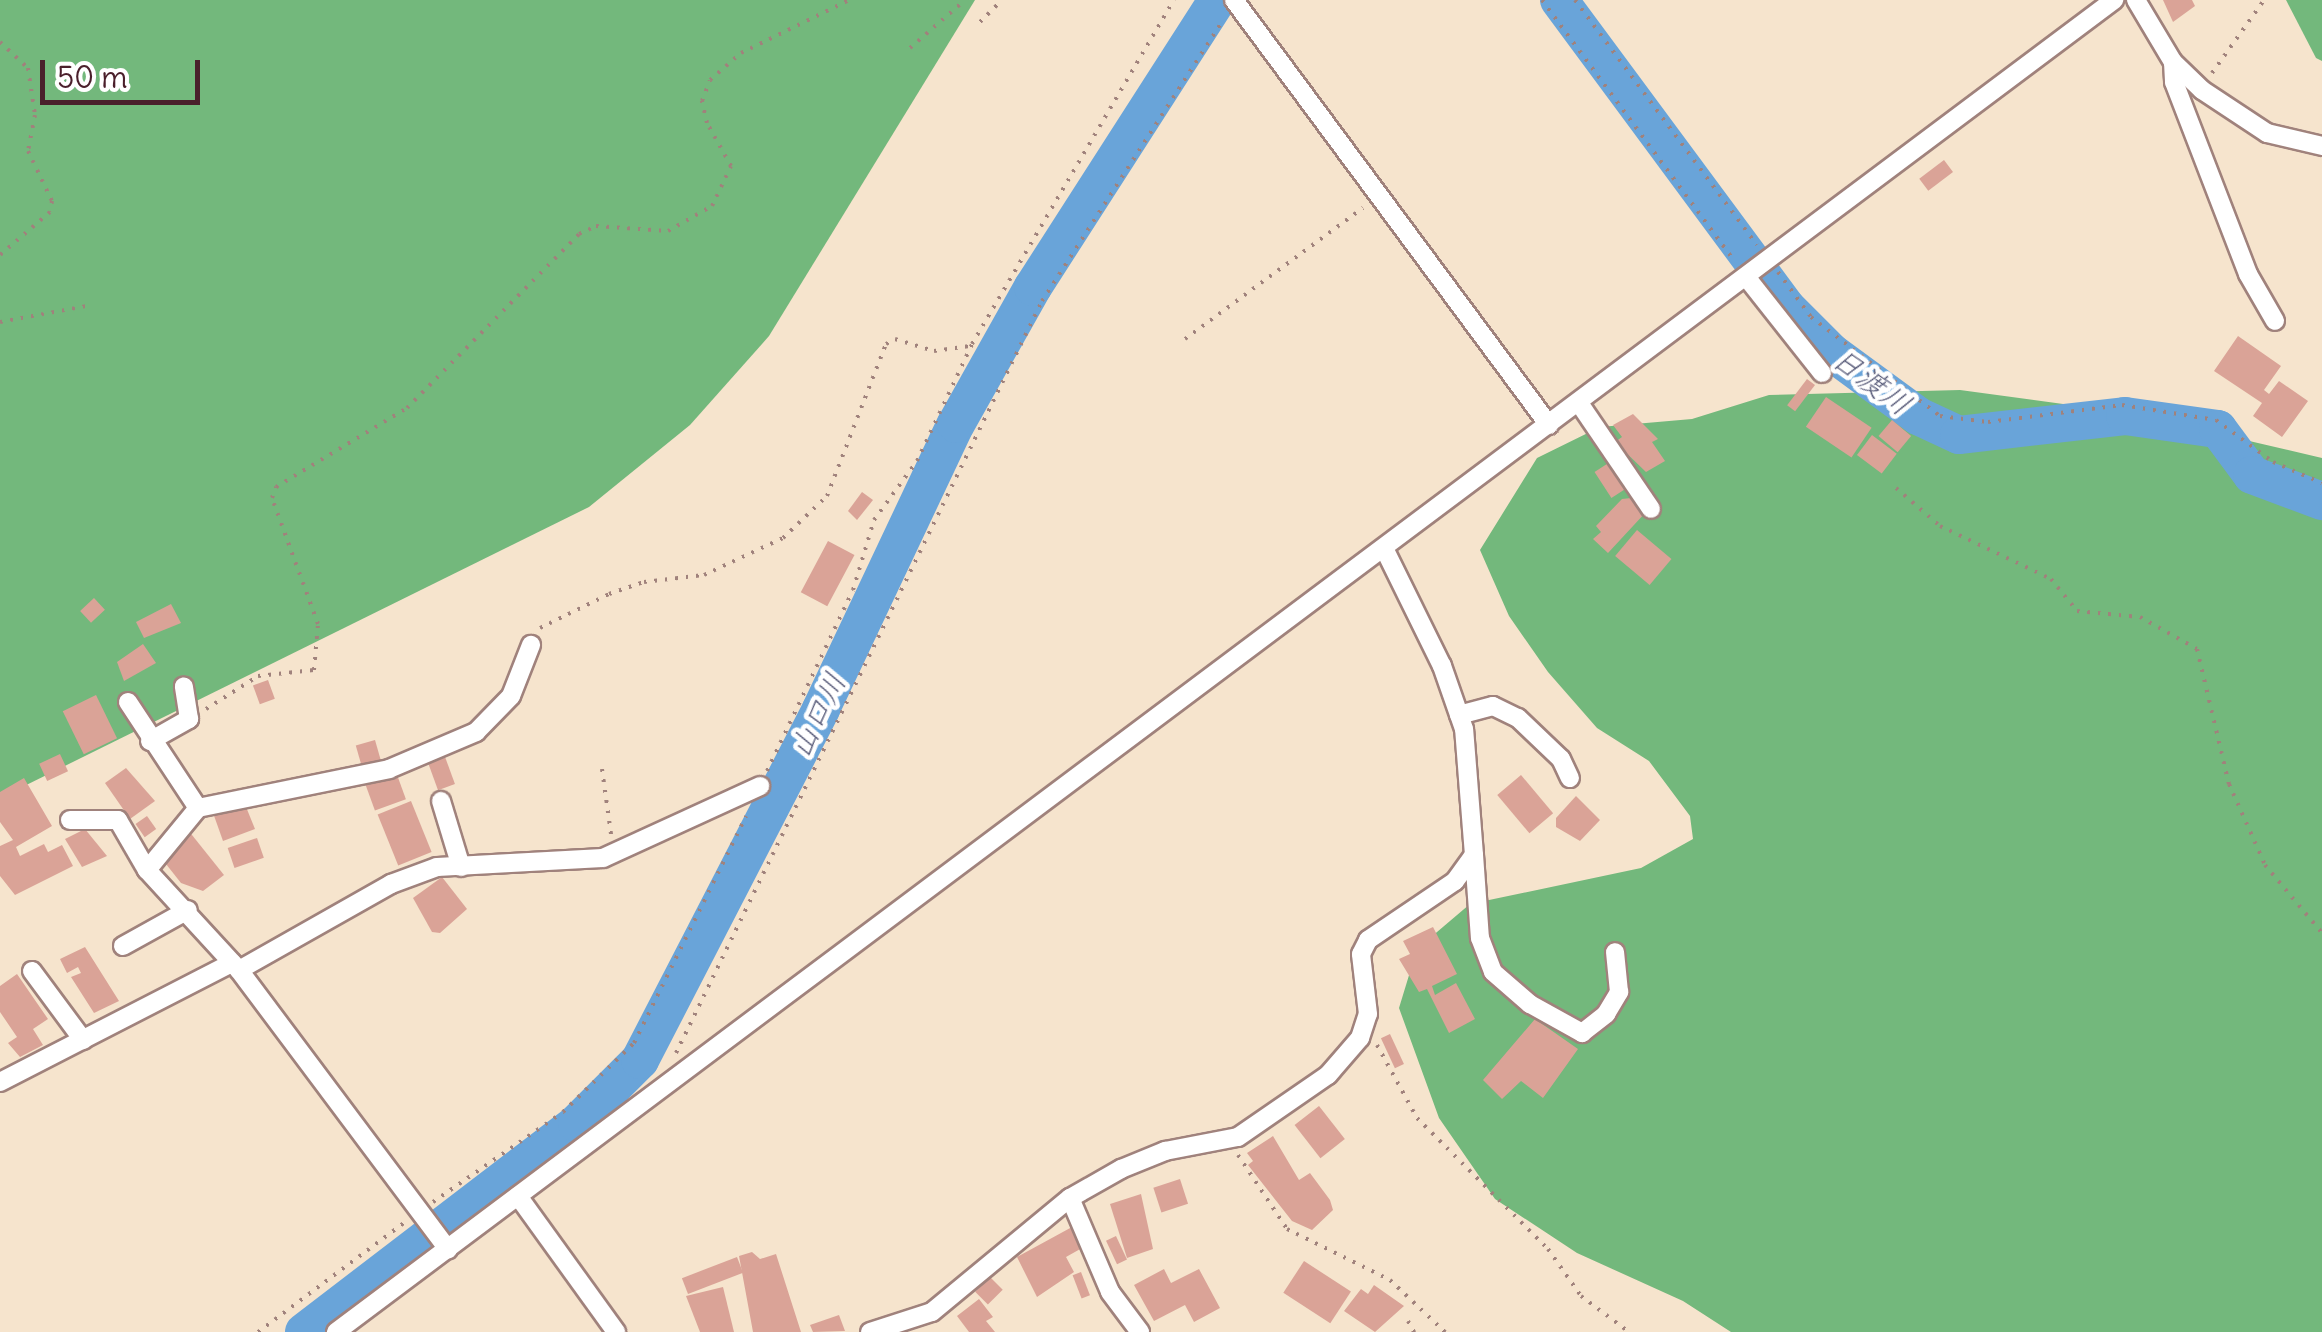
<!DOCTYPE html>
<html>
<head>
<meta charset="utf-8">
<style>
  body { margin:0 }
  #map { position:relative; width:2322px; height:1332px; overflow:hidden; background:#f6e4cd; font-family:Delius,"Klee One",sans-serif }
  div>[style] { position:absolute }
  [style*='--x'] { left:calc(var(--x)*1px); top:calc(var(--y)*1px); width:calc(var(--w)*1px); rotate:calc(var(--a)*1deg) }
  .forest>* { inset:0; background:#73b87c }
  .river>* { height:38px; margin:-19px; padding:0 19px; transform-origin:19px; border-radius:19px; background:#69a4d9 }
  .building>* { inset:0; background:#daa397; transform-origin:0 0 }
  .path>* { height:4px; margin-top:-2px; transform-origin:0; background:repeating-linear-gradient(90deg,#a0827c 0 2.5px,transparent 0 10.5px) }
  .roads { filter:drop-shadow(2px 0 #a0827c) drop-shadow(-2px 0 #a0827c) drop-shadow(0 2px #a0827c) drop-shadow(0 -2px #a0827c) }
  .minor>* { height:18px; margin:-9px; padding:0 9px; transform-origin:9px; border-radius:9px; background:#fff }
  span { translate:-50% -50%; white-space:nowrap; text-align:center; line-height:1.15; -webkit-text-stroke:9px #fff; paint-order:stroke }
  .water-label { font-size:30px; color:#585b79; font-style:italic }
  .scale { position:absolute; left:40px; top:60px; width:160px; height:45px; box-sizing:border-box; border:5px solid #4a1f2b; border-top:0; padding-left:12px; font-size:30px; line-height:35px; white-space:nowrap; color:#4a1f2b; -webkit-text-stroke:8px #fff; paint-order:stroke }
</style>
</head>
<body>
<div id="map">
  <div class="forest">
    <div style="clip-path:polygon(0 0,975px 0,769px 336px,690px 425px,589px 507px,0 798px)"></div>
    <div style="clip-path:polygon(2286px 0,2322px 0,2322px 61px,2316px 58px)"></div>
    <div style="clip-path:polygon(1960px 390px,2129px 413px,2322px 458px,2322px 1332px,1731px 1332px,1683px 1301px,1577px 1253px,1495px 1199px,1439px 1118px,1399px 1008px,1417px 949px,1470px 904px,1641px 868px,1693px 839px,1690px 816px,1649px 761px,1597px 728px,1548px 672px,1509px 616px,1480px 550px,1537px 458px,1600px 427px,1692px 419px,1769px 395px)"></div>
  </div>
  <div class="river">
    <div style="--x:1559;--y:0;--w:382;--a:53.5"></div>
    <div style="--x:1786;--y:307;--w:64;--a:45"></div>
    <div style="--x:1831;--y:352;--w:108;--a:36.3"></div>
    <div style="--x:1918;--y:416;--w:45;--a:24.9"></div>
    <div style="--x:1959;--y:435;--w:167;--a:-6.5"></div>
    <div style="--x:2125;--y:416;--w:94;--a:8"></div>
    <div style="--x:2218;--y:429;--w:57;--a:53.5"></div>
    <div style="--x:2252;--y:475;--w:75;--a:20.4"></div>
    <div style="--x:304;--y:1332;--w:344;--a:-37.4"></div>
    <div style="--x:577;--y:1123;--w:89;--a:-45"></div>
    <div style="--x:640;--y:1060;--w:395;--a:-62.7"></div>
    <div style="--x:821;--y:709;--w:315;--a:-64.7"></div>
    <div style="--x:956;--y:424;--w:157;--a:-60.7"></div>
    <div style="--x:1033;--y:287;--w:341;--a:-57.3"></div>
  </div>
  <div class="building">
    <div style="clip-path:polygon(2163px 0,2192px 0,2195px 6px,2173px 22px)"></div>
    <div style="left:1944px;top:160px;width:15px;height:31px;rotate:53deg"></div>
    <div style="clip-path:polygon(2238px 336px,2281px 366px,2264px 390px,2269px 394px,2279px 381px,2308px 401px,2282px 437px,2253px 416px,2262px 403px,2214px 371px)"></div>
    <div style="left:1807px;top:379px;width:10px;height:33px;rotate:37deg"></div>
    <div style="left:1826px;top:397px;width:55px;height:36px;rotate:34deg"></div>
    <div style="clip-path:polygon(1633px 414px,1658px 439px,1652px 442px,1665px 461px,1646px 472px,1615px 442px,1622px 437px,1613px 425px)"></div>
    <div style="left:1892px;top:420px;width:25px;height:21px;rotate:40deg"></div>
    <div style="left:1872px;top:435px;width:31px;height:25px;rotate:37deg"></div>
    <div style="left:1613px;top:460px;width:31px;height:22px;rotate:57deg"></div>
    <div style="clip-path:polygon(862px 492px,873px 500px,857px 520px,848px 511px)"></div>
    <div style="clip-path:polygon(1631px 498px,1646px 512px,1608px 553px,1593px 539px,1601px 532px,1596px 526px,1622px 499px)"></div>
    <div style="left:1637px;top:530px;width:45px;height:34px;rotate:40deg"></div>
    <div style="left:828px;top:541px;width:30px;height:58px;rotate:28deg"></div>
    <div style="left:94px;top:598px;width:16px;height:19px;rotate:47deg"></div>
    <div style="clip-path:polygon(171px 604px,181px 623px,144px 638px,136px 622px)"></div>
    <div style="clip-path:polygon(143px 644px,156px 663px,124px 681px,117px 662px)"></div>
    <div style="left:268px;top:680px;width:20px;height:16px;rotate:70deg"></div>
    <div style="left:96px;top:695px;width:48px;height:37px;rotate:64deg"></div>
    <div style="left:375px;top:740px;width:22px;height:20px;rotate:74deg"></div>
    <div style="left:60px;top:754px;width:19px;height:23px;rotate:65deg"></div>
    <div style="left:444px;top:754px;width:32px;height:18px;rotate:70deg"></div>
    <div style="clip-path:polygon(126px 768px,155px 801px,130px 819px,105px 783px)"></div>
    <div style="left:396px;top:772px;width:29px;height:33px;rotate:70deg"></div>
    <div style="left:1521px;top:775px;width:50px;height:31px;rotate:50deg"></div>
    <div style="clip-path:polygon(24px 778px,52px 826px,16px 847px,20px 856px,44px 844px,48px 852px,62px 845px,73px 866px,15px 895px,0 876px,0 846px,13px 840px,0 822px,0 792px)"></div>
    <div style="clip-path:polygon(1576px 796px,1600px 820px,1580px 841px,1556px 827px,1556px 818px)"></div>
    <div style="left:411px;top:801px;width:55px;height:36px;rotate:68deg"></div>
    <div style="clip-path:polygon(244px 802px,255px 829px,223px 841px,212px 810px)"></div>
    <div style="left:147px;top:816px;width:16px;height:14px;rotate:55deg"></div>
    <div style="clip-path:polygon(85px 829px,107px 856px,82px 867px,65px 839px)"></div>
    <div style="clip-path:polygon(188px 830px,224px 875px,203px 891px,181px 883px,162px 859px)"></div>
    <div style="left:257px;top:838px;width:21px;height:31px;rotate:71deg"></div>
    <div style="clip-path:polygon(442px 877px,467px 909px,440px 933px,432px 932px,413px 898px)"></div>
    <div style="clip-path:polygon(1433px 927px,1457px 974px,1432px 986px,1435px 995px,1456px 983px,1475px 1019px,1449px 1033px,1427px 989px,1419px 992px,1399px 959px,1410px 954px,1403px 941px)"></div>
    <div style="clip-path:polygon(85px 947px,119px 1001px,94px 1013px,71px 977px,81px 973px,78px 967px,67px 973px,60px 959px)"></div>
    <div style="clip-path:polygon(17px 974px,48px 1019px,33px 1029px,43px 1045px,20px 1057px,8px 1043px,17px 1037px,0 1012px,0 986px)"></div>
    <div style="clip-path:polygon(1535px 1019px,1578px 1049px,1543px 1098px,1521px 1081px,1502px 1099px,1483px 1080px)"></div>
    <div style="left:1390px;top:1034px;width:33px;height:10px;rotate:65deg"></div>
    <div style="left:1319px;top:1106px;width:42px;height:31px;rotate:52deg"></div>
    <div style="clip-path:polygon(1273px 1136px,1299px 1180px,1310px 1173px,1330px 1200px,1333px 1210px,1312px 1230px,1292px 1221px,1248px 1165px,1253px 1161px,1247px 1153px)"></div>
    <div style="left:1180px;top:1179px;width:26px;height:28px;rotate:72deg"></div>
    <div style="clip-path:polygon(1141px 1194px,1153px 1249px,1127px 1258px,1110px 1204px)"></div>
    <div style="clip-path:polygon(1072px 1227px,1082px 1248px,1066px 1257px,1074px 1272px,1037px 1297px,1017px 1257px)"></div>
    <div style="left:1116px;top:1236px;width:26px;height:11px;rotate:65deg"></div>
    <div style="clip-path:polygon(752px 1252px,760px 1259px,776px 1254px,801px 1332px,753px 1332px,739px 1256px)"></div>
    <div style="left:737px;top:1257px;width:17px;height:59px;rotate:69deg"></div>
    <div style="left:1304px;top:1261px;width:56px;height:38px;rotate:33deg"></div>
    <div style="clip-path:polygon(1164px 1269px,1171px 1283px,1199px 1269px,1220px 1308px,1194px 1322px,1185px 1305px,1154px 1321px,1134px 1285px)"></div>
    <div style="left:1081px;top:1272px;width:25px;height:9px;rotate:69deg"></div>
    <div style="left:990px;top:1277px;width:18px;height:21px;rotate:45deg"></div>
    <div style="clip-path:polygon(1374px 1285px,1404px 1306px,1375px 1332px,1344px 1311px,1361px 1289px,1368px 1294px)"></div>
    <div style="clip-path:polygon(723px 1287px,734px 1332px,700px 1332px,686px 1296px)"></div>
    <div style="clip-path:polygon(979px 1299px,993px 1317px,986px 1321px,995px 1332px,969px 1332px,957px 1316px)"></div>
    <div style="clip-path:polygon(839px 1315px,845px 1331px,813px 1332px,810px 1325px)"></div>
  </div>
  <div class="path">
    <div style="--x:1542;--y:0;--w:325;--a:53.6"></div>
    <div style="--x:1575;--y:0;--w:305;--a:53.4"></div>
    <div style="--x:980;--y:22;--w:31;--a:-45"></div>
    <div style="--x:0;--y:42;--w:38;--a:43"></div>
    <div style="--x:28;--y:68;--w:48;--a:81.5"></div>
    <div style="--x:35;--y:115;--w:37;--a:101"></div>
    <div style="--x:28;--y:151;--w:55;--a:64.4"></div>
    <div style="--x:52;--y:201;--w:11;--a:100"></div>
    <div style="--x:50;--y:212;--w:66;--a:139.3"></div>
    <div style="--x:910;--y:48;--w:73;--a:-41.1"></div>
    <div style="--x:2212;--y:73;--w:90;--a:-54.5"></div>
    <div style="--x:1778;--y:272;--w:56;--a:53.7"></div>
    <div style="--x:1811;--y:317;--w:163;--a:37.5"></div>
    <div style="--x:1940;--y:416;--w:48;--a:7.1"></div>
    <div style="--x:1988;--y:422;--w:135;--a:-7.2"></div>
    <div style="--x:2122;--y:405;--w:95;--a:9.1"></div>
    <div style="--x:2216;--y:420;--w:71;--a:36.4"></div>
    <div style="--x:2273;--y:462;--w:53;--a:23.2"></div>
    <div style="--x:0;--y:322;--w:94;--a:-10.5"></div>
    <div style="--x:1185;--y:339;--w:221;--a:-36.4"></div>
    <div style="--x:1896;--y:488;--w:58;--a:40.8"></div>
    <div style="--x:1940;--y:526;--w:123;--a:25.5"></div>
    <div style="--x:2051;--y:579;--w:41;--a:50.9"></div>
    <div style="--x:2077;--y:611;--w:63;--a:5.4"></div>
    <div style="--x:2140;--y:617;--w:65;--a:29.3"></div>
    <div style="--x:2197;--y:649;--w:139;--a:76.7"></div>
    <div style="--x:2229;--y:784;--w:89;--a:66"></div>
    <div style="--x:2265;--y:865;--w:89;--a:50"></div>
    <div style="--x:540;--y:628;--w:77;--a:-26.2"></div>
    <div style="--x:609;--y:594;--w:37;--a:-19"></div>
    <div style="--x:644;--y:582;--w:60;--a:-6.7"></div>
    <div style="--x:704;--y:575;--w:87;--a:-25.1"></div>
    <div style="--x:783;--y:538;--w:61;--a:-43.7"></div>
    <div style="--x:827;--y:496;--w:163;--a:-68.8"></div>
    <div style="--x:886;--y:344;--w:10;--a:-29"></div>
    <div style="--x:895;--y:339;--w:41;--a:17.1"></div>
    <div style="--x:934;--y:351;--w:36;--a:-8"></div>
    <div style="--x:206;--y:709;--w:62;--a:-32.4"></div>
    <div style="--x:258;--y:676;--w:56;--a:-6.1"></div>
    <div style="--x:314;--y:670;--w:46;--a:-85"></div>
    <div style="--x:318;--y:624;--w:134;--a:-110.1"></div>
    <div style="--x:272;--y:498;--w:12;--a:-70"></div>
    <div style="--x:276;--y:487;--w:153;--a:-31.1"></div>
    <div style="--x:407;--y:408;--w:245;--a:-45.3"></div>
    <div style="--x:579;--y:234;--w:19;--a:-25"></div>
    <div style="--x:596;--y:226;--w:72;--a:4"></div>
    <div style="--x:668;--y:231;--w:51;--a:-29.6"></div>
    <div style="--x:712;--y:206;--w:44;--a:-64.6"></div>
    <div style="--x:731;--y:166;--w:49;--a:-119.2"></div>
    <div style="--x:707;--y:123;--w:23;--a:-103"></div>
    <div style="--x:702;--y:101;--w:22;--a:-69"></div>
    <div style="--x:710;--y:80;--w:41;--a:-41.1"></div>
    <div style="--x:741;--y:53;--w:120;--a:-26.1"></div>
    <div style="--x:602;--y:769;--w:66;--a:82.1"></div>
    <div style="--x:767;--y:771;--w:200;--a:-64.6"></div>
    <div style="--x:853;--y:590;--w:73;--a:-73.3"></div>
    <div style="--x:874;--y:520;--w:73;--a:-53.9"></div>
    <div style="--x:917;--y:461;--w:129;--a:-64.8"></div>
    <div style="--x:972;--y:344;--w:399;--a:-59.6"></div>
    <div style="--x:1377;--y:1045;--w:83;--a:61.3"></div>
    <div style="--x:1417;--y:1118;--w:185;--a:45"></div>
    <div style="--x:1548;--y:1249;--w:57;--a:54.9"></div>
    <div style="--x:1581;--y:1296;--w:60;--a:36.9"></div>
    <div style="--x:676;--y:1053;--w:836;--a:-64.05"></div>
    <div style="--x:1042;--y:301;--w:334;--a:-57.2"></div>
    <div style="--x:1238;--y:1155;--w:89;--a:56.5"></div>
    <div style="--x:1287;--y:1229;--w:115;--a:26.3"></div>
    <div style="--x:1390;--y:1280;--w:76;--a:43.4"></div>
    <div style="--x:433;--y:1202;--w:158;--a:-34.7"></div>
    <div style="--x:563;--y:1112;--w:99;--a:-44.2"></div>
    <div style="--x:634;--y:1043;--w:253;--a:-63.7"></div>
    <div style="--x:1408;--y:1321;--w:13;--a:61"></div>
    <div style="--x:258;--y:1332;--w:184;--a:-36.8"></div>
  </div>
  <div class="roads">
    <div class="minor">
      <div style="--x:1234;--y:0;--w:529;--a:53.46"></div>
      <div style="--x:2136;--y:0;--w:72;--a:59.2"></div>
      <div style="--x:2173;--y:62;--w:40;--a:44"></div>
      <div style="--x:2202;--y:90;--w:78;--a:33.5"></div>
      <div style="--x:2267;--y:133;--w:57;--a:13.3"></div>
      <div style="--x:2173;--y:62;--w:20;--a:87"></div>
      <div style="--x:2174;--y:82;--w:206;--a:68.9"></div>
      <div style="--x:2248;--y:274;--w:54;--a:60.1"></div>
      <div style="--x:1747;--y:278;--w:121;--a:51.7"></div>
      <div style="--x:1579;--y:403;--w:128;--a:55.8"></div>
      <div style="--x:128;--y:702;--w:127;--a:56.6"></div>
      <div style="--x:1459;--y:715;--w:35;--a:-15"></div>
      <div style="--x:1493;--y:706;--w:28;--a:26"></div>
      <div style="--x:1518;--y:718;--w:59;--a:43.6"></div>
      <div style="--x:1561;--y:759;--w:21;--a:65"></div>
      <div style="--x:150;--y:741;--w:45;--a:-29.4"></div>
      <div style="--x:189;--y:719;--w:33;--a:-99"></div>
      <div style="--x:441;--y:801;--w:69;--a:73.1"></div>
      <div style="--x:70;--y:820;--w:48;--a:0"></div>
      <div style="--x:118;--y:820;--w:58;--a:59.9"></div>
      <div style="--x:147;--y:870;--w:136;--a:47.4"></div>
      <div style="--x:239;--y:970;--w:349;--a:53.2"></div>
      <div style="--x:1474;--y:855;--w:83;--a:85.9"></div>
      <div style="--x:1480;--y:938;--w:36;--a:69"></div>
      <div style="--x:1493;--y:972;--w:49;--a:40.9"></div>
      <div style="--x:1530;--y:1004;--w:60;--a:29.1"></div>
      <div style="--x:1582;--y:1033;--w:31;--a:-38"></div>
      <div style="--x:1606;--y:1014;--w:26;--a:-59"></div>
      <div style="--x:1619;--y:992;--w:40;--a:-95.7"></div>
      <div style="--x:147;--y:870;--w:80;--a:-50.6"></div>
      <div style="--x:198;--y:808;--w:195;--a:-11.5"></div>
      <div style="--x:389;--y:769;--w:95;--a:-23"></div>
      <div style="--x:476;--y:732;--w:50;--a:-45.8"></div>
      <div style="--x:511;--y:696;--w:55;--a:-68.6"></div>
      <div style="--x:123;--y:946;--w:74;--a:-29"></div>
      <div style="--x:239;--y:970;--w:175;--a:-29.5"></div>
      <div style="--x:391;--y:884;--w:49;--a:-20.3"></div>
      <div style="--x:437;--y:867;--w:166;--a:-3.1"></div>
      <div style="--x:603;--y:858;--w:173;--a:-24.6"></div>
      <div style="--x:32;--y:971;--w:86;--a:53.5"></div>
      <div style="--x:0;--y:1082;--w:261;--a:-27.2"></div>
      <div style="--x:518;--y:1196;--w:168;--a:54.2"></div>
      <div style="--x:1070;--y:1198;--w:102;--a:66.9"></div>
      <div style="--x:1110;--y:1292;--w:50;--a:53.1"></div>
      <div style="--x:336;--y:1332;--w:2222;--a:-36.84"></div>
      <div style="--x:870;--y:1332;--w:65;--a:-17.9"></div>
      <div style="--x:932;--y:1312;--w:179;--a:-39.6"></div>
      <div style="--x:1070;--y:1198;--w:59;--a:-29.6"></div>
      <div style="--x:1121;--y:1169;--w:48;--a:-22.2"></div>
      <div style="--x:1165;--y:1151;--w:74;--a:-10.9"></div>
      <div style="--x:1238;--y:1137;--w:109;--a:-34.6"></div>
      <div style="--x:1328;--y:1075;--w:49;--a:-49.1"></div>
      <div style="--x:1360;--y:1038;--w:25;--a:-72"></div>
      <div style="--x:1368;--y:1014;--w:60;--a:-96.7"></div>
      <div style="--x:1361;--y:954;--w:16;--a:-63"></div>
      <div style="--x:1368;--y:940;--w:105;--a:-34.1"></div>
      <div style="--x:1455;--y:881;--w:32;--a:-54"></div>
      <div style="--x:1474;--y:855;--w:126;--a:-94.5"></div>
      <div style="--x:1464;--y:729;--w:67;--a:-109.2"></div>
      <div style="--x:1442;--y:666;--w:131;--a:-116.2"></div>
    </div>
  </div>
  <div class="water-label">
    <span style="left:1872px;top:381px;rotate:37deg">日渡川</span>
    <span style="left:817px;top:715px;rotate:-64deg">山口川</span>
  </div>
  <div class="scale">50 m</div>
</div>
</body>
</html>
